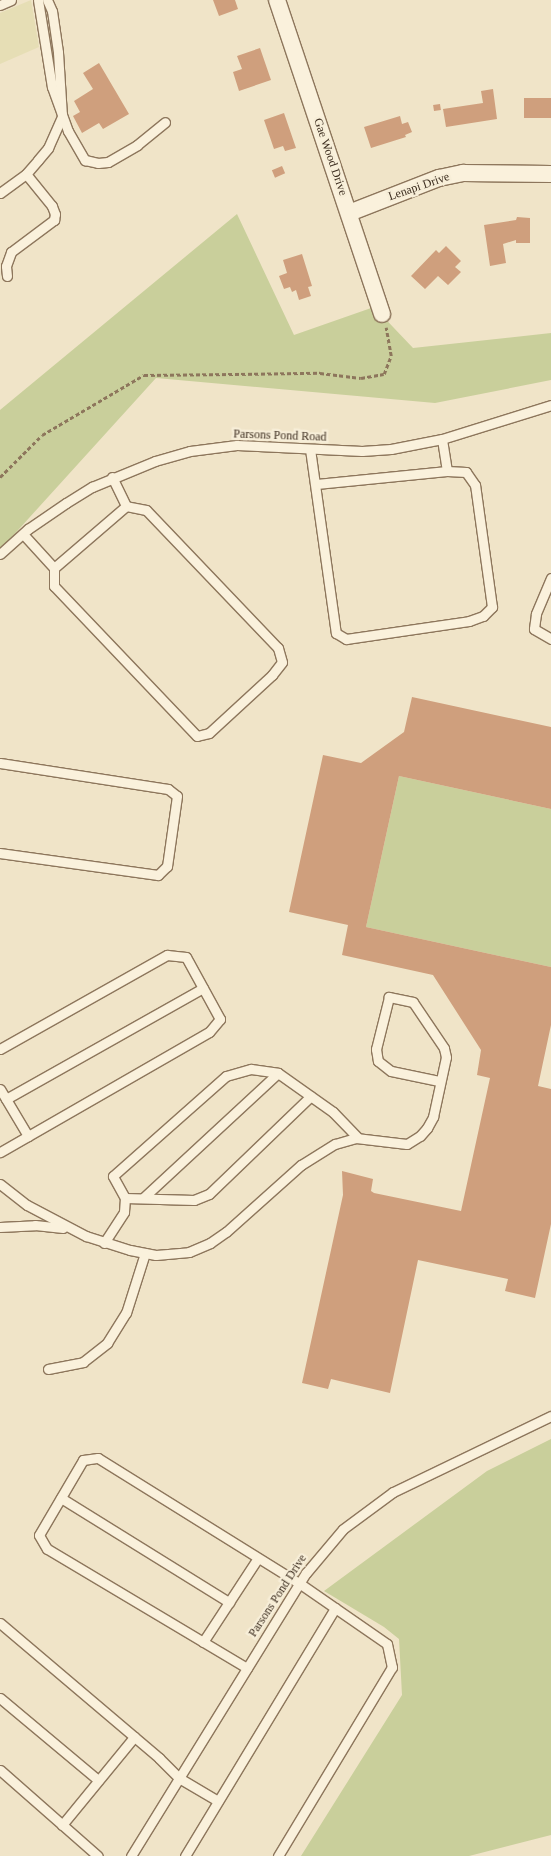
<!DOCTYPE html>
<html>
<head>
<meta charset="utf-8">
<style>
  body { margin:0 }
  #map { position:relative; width:551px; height:1856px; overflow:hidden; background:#f0e4c8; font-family:"Times New Roman",serif }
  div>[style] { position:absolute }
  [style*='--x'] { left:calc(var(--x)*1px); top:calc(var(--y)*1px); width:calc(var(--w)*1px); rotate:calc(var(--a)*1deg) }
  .farmland>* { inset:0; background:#e6deb5 }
  .green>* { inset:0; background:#c9cf9b }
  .building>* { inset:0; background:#cf9f7d; transform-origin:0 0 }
  .path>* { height:2.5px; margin-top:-1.25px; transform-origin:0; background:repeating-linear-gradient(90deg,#8d765c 0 4px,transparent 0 6.5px) }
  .roads { filter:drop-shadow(1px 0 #8d765c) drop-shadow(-1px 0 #8d765c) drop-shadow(0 1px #8d765c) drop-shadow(0 -1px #8d765c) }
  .service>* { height:9px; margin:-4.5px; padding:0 4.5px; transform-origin:4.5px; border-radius:4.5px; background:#faf1dc }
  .minor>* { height:16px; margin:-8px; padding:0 8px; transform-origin:8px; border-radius:8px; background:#faf1dc }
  span { translate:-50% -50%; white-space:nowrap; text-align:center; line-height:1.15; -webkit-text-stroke:4.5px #f7eed8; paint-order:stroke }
  .street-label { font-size:12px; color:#3d2e20 }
</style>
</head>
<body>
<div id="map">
  <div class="farmland">
    <div style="clip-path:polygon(31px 0,39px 47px,0 64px,0 13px)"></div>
  </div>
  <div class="green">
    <div style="clip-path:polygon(237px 214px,294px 335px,374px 307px,413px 348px,551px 333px,551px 380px,435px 403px,156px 378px,0 550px,0 410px)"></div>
    <div style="clip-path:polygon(399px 776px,551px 809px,551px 967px,366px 927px)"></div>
    <div style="clip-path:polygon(551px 1439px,551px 1835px,469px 1856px,301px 1856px,402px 1695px,399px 1639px,384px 1627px,324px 1591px,487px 1471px)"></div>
  </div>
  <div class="building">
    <div style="clip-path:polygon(213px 0,235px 0,238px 9px,219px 16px)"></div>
    <div style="clip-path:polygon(260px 48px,271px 80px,239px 91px,233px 72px,242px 69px,237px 56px)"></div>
    <div style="clip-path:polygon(99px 63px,129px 114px,103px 129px,99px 123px,82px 133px,73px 116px,80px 112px,74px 101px,93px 89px,83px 73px)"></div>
    <div style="clip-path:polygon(493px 89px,497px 119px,446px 127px,443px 109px,483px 103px,481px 91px)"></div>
    <div style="left:524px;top:98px;width:27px;height:20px"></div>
    <div style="left:440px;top:104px;width:6px;height:7px;rotate:81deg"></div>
    <div style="clip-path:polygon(284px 113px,296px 148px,285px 151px,283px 146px,274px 149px,264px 120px)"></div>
    <div style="clip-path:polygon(400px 116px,402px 124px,408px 122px,412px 132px,405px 135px,406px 137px,371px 148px,364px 127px)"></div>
    <div style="left:282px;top:166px;width:8px;height:11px;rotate:67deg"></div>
    <div style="clip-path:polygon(517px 217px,530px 218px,530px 243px,516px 243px,516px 240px,503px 244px,506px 263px,490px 266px,484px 225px,516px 220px)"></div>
    <div style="clip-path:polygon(446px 246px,461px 261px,455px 267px,461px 272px,448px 285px,438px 276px,425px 289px,411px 276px,436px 250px,439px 253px)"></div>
    <div style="clip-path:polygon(302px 254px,312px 286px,308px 287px,311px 296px,299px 300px,296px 290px,292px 292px,290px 287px,284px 289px,279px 276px,287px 273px,283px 260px)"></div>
    <div style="clip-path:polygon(412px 697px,551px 727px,551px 809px,399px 776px,366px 927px,551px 967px,551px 1025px,538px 1086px,551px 1089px,551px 1224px,535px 1298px,505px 1291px,508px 1279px,418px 1260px,390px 1393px,331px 1379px,328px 1389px,302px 1383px,343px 1195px,342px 1171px,373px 1179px,371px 1191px,374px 1193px,461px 1211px,490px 1078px,477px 1075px,481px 1050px,433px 975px,342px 955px,348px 925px,289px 912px,323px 755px,361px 763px,404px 732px)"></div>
  </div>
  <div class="path">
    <div style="--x:0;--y:477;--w:59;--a:-45"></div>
    <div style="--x:42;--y:435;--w:118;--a:-30.5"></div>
    <div style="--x:144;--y:375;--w:176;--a:-0.7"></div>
    <div style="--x:320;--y:373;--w:41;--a:7"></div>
    <div style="--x:361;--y:378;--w:23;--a:-10"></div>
    <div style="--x:384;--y:374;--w:19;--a:-69"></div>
    <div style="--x:391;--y:356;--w:29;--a:-100"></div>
  </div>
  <div class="roads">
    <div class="service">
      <div style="--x:38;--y:0;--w:88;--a:80.9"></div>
      <div style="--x:52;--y:87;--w:47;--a:70"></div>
      <div style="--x:68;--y:131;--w:34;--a:60"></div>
      <div style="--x:85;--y:160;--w:13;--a:13"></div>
      <div style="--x:98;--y:163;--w:10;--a:-6"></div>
      <div style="--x:108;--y:162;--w:34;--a:-30"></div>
      <div style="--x:137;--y:145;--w:36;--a:-39"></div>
      <div style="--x:0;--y:5;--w:12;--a:-24"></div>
      <div style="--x:0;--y:193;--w:32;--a:-36"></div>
      <div style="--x:26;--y:174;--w:18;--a:-49"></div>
      <div style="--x:38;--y:160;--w:16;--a:-50"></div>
      <div style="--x:48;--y:148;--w:35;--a:-66"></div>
      <div style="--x:62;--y:116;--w:64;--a:-93.6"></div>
      <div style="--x:58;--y:52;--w:41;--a:-98.3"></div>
      <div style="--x:52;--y:11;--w:12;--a:-114"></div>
      <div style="--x:7;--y:276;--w:10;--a:-96"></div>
      <div style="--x:6;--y:266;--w:15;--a:-70"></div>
      <div style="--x:11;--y:252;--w:54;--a:-36.7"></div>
      <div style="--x:54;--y:220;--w:6;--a:-81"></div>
      <div style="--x:55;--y:214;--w:9;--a:-111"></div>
      <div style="--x:52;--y:206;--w:41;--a:-129.1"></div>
      <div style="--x:310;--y:449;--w:186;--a:82"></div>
      <div style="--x:336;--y:633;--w:12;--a:31"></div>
      <div style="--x:346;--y:639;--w:124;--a:-8.3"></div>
      <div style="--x:469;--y:621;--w:15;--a:-20"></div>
      <div style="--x:483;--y:616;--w:13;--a:-45"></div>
      <div style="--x:492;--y:607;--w:123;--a:-97.9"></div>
      <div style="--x:475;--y:485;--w:16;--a:-125"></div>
      <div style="--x:466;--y:472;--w:19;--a:-177"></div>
      <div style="--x:447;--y:471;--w:32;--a:-99"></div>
      <div style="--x:112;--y:477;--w:32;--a:64"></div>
      <div style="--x:316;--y:484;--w:132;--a:-5.7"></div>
      <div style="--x:23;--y:534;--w:46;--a:47.6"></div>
      <div style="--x:54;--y:568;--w:18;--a:90"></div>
      <div style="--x:54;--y:586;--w:207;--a:46.4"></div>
      <div style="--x:197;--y:736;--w:12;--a:-14"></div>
      <div style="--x:209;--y:733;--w:86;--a:-42.6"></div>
      <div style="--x:272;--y:675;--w:16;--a:-52"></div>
      <div style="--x:282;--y:662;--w:15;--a:-106"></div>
      <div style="--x:278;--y:648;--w:191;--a:-133.7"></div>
      <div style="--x:146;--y:510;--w:20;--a:-169"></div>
      <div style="--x:0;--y:554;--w:38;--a:-42"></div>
      <div style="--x:28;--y:529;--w:46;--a:-34.4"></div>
      <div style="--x:66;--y:503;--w:31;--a:-32"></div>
      <div style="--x:92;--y:487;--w:68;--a:-22.4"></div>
      <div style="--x:155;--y:461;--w:36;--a:-16"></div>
      <div style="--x:190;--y:451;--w:47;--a:-7.3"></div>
      <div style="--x:237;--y:445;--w:125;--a:2.7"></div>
      <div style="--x:362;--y:451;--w:29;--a:-4"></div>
      <div style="--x:391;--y:449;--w:52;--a:-11.1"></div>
      <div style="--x:442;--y:439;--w:114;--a:-17.3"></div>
      <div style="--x:54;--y:568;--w:95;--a:-40.7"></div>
      <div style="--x:551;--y:578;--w:39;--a:113"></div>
      <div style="--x:536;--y:614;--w:15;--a:98"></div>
      <div style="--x:534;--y:629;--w:20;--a:30"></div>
      <div style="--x:0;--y:763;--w:170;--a:8.8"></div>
      <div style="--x:168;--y:789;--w:11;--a:38"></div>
      <div style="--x:177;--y:796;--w:71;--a:98.1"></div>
      <div style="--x:167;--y:866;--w:13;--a:135"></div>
      <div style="--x:158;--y:875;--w:160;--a:-172.1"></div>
      <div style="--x:0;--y:1049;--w:192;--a:-29.4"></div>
      <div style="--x:167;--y:955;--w:19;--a:6"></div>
      <div style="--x:186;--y:957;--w:71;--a:61.3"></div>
      <div style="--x:220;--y:1019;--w:17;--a:130"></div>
      <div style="--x:209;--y:1032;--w:241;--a:150.1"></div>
      <div style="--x:0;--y:1089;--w:55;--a:59.2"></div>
      <div style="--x:6;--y:1099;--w:226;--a:-29.4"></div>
      <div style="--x:0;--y:1184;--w:34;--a:38"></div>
      <div style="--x:27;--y:1205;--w:67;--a:27.7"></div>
      <div style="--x:86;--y:1236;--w:46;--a:17.7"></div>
      <div style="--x:130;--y:1250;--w:26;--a:11"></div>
      <div style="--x:156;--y:1255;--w:33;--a:-5"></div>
      <div style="--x:189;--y:1252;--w:23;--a:-23"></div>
      <div style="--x:210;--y:1243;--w:19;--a:-35"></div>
      <div style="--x:226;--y:1232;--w:101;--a:-41.8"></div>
      <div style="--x:301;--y:1165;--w:40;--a:-32"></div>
      <div style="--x:335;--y:1144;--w:22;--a:-16"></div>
      <div style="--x:356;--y:1138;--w:51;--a:6.7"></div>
      <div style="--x:407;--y:1144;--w:15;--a:-32"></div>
      <div style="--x:420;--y:1136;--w:11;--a:-49"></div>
      <div style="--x:427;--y:1128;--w:13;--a:-61"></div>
      <div style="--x:433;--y:1117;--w:61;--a:-77.8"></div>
      <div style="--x:446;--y:1057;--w:9;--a:-103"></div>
      <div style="--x:444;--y:1048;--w:55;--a:-124"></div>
      <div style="--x:413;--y:1002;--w:25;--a:-168"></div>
      <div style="--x:389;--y:997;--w:54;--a:104"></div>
      <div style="--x:376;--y:1049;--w:12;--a:81"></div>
      <div style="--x:378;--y:1061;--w:16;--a:38"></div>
      <div style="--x:391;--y:1071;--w:49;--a:11.8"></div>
      <div style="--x:125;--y:1198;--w:69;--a:1.7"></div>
      <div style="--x:194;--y:1200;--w:16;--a:-22"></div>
      <div style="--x:209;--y:1194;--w:141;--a:-43.9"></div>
      <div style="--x:143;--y:1198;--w:184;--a:-42.8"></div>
      <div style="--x:0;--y:1227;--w:35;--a:-3"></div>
      <div style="--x:35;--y:1225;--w:28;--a:6"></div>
      <div style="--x:104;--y:1243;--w:37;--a:-57"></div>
      <div style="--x:124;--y:1212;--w:14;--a:-86"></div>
      <div style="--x:125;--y:1198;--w:25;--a:-119"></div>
      <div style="--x:113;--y:1176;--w:151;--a:-41.5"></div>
      <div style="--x:226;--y:1076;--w:26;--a:-16"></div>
      <div style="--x:251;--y:1069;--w:27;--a:8"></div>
      <div style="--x:278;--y:1073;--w:67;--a:35.3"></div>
      <div style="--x:333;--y:1112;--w:36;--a:46"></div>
      <div style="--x:48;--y:1369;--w:36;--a:-11"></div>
      <div style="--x:83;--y:1362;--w:31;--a:-38"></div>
      <div style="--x:107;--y:1343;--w:36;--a:-58"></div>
      <div style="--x:126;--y:1313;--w:63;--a:-72.4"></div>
      <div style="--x:61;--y:1498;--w:198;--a:31.8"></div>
      <div style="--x:0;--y:1623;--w:209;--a:40.3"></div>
      <div style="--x:159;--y:1758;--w:28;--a:45"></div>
      <div style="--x:179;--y:1778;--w:45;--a:30.5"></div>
      <div style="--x:203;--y:1642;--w:100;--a:-56.8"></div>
      <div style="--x:247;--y:1668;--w:233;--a:-149.2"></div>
      <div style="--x:47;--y:1549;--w:16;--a:-120"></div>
      <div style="--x:39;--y:1535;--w:87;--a:-59.6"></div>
      <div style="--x:83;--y:1460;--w:15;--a:-8"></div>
      <div style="--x:98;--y:1458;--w:237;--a:31.9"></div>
      <div style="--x:299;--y:1583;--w:107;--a:34.7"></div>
      <div style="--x:387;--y:1644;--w:24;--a:78"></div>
      <div style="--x:392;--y:1667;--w:221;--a:121.1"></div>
      <div style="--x:0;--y:1698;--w:128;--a:39.9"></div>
      <div style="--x:0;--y:1770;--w:130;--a:41.3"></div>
      <div style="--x:62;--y:1825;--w:114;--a:-50.7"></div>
      <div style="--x:131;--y:1856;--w:333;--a:-58.3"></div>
      <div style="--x:306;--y:1573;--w:57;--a:-49.9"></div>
      <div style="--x:343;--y:1529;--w:62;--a:-36.5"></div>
      <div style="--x:393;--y:1492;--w:175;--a:-25.7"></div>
      <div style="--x:185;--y:1856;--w:290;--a:-58.8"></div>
    </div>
    <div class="minor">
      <div style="--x:277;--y:0;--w:331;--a:71.5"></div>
      <div style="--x:349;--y:213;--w:97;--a:-21.3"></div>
      <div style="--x:439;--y:178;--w:25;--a:-12"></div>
      <div style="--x:463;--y:173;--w:88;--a:0.7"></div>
    </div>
  </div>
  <div class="street-label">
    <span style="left:330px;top:157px;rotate:71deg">Gae Wood Drive</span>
    <span style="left:419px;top:187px;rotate:-19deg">Lenapi Drive</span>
    <span style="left:280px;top:436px;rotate:2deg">Parsons Pond Road</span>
    <span style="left:278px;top:1596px;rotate:-57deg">Parsons Pond Drive</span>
  </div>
</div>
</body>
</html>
